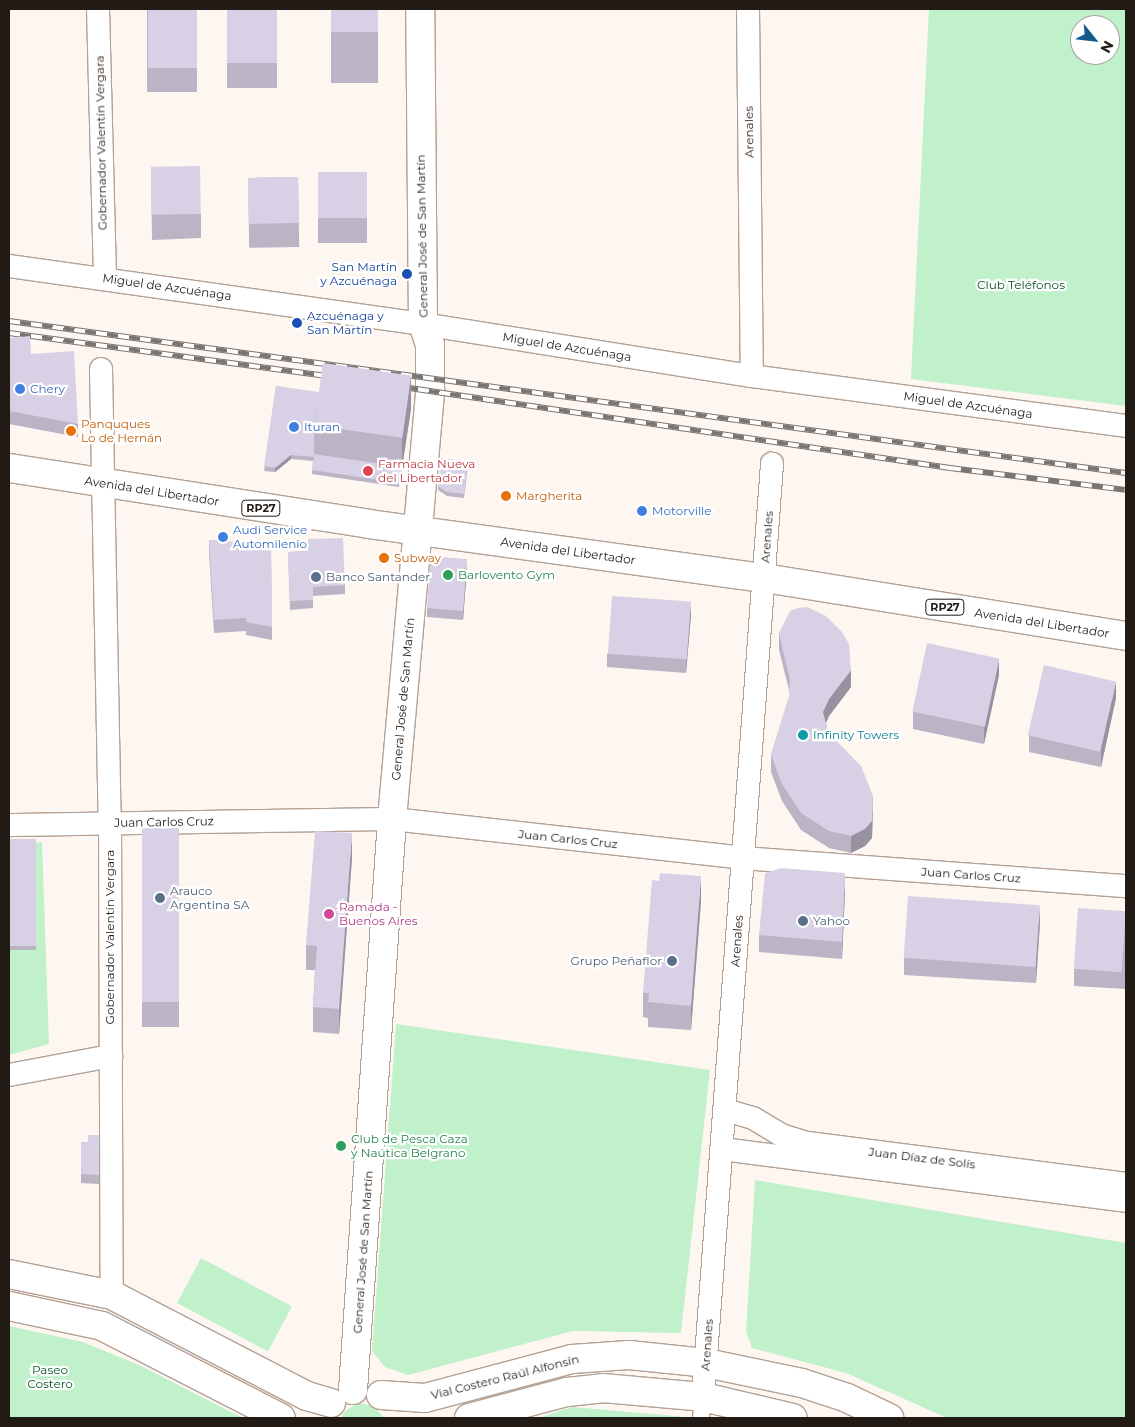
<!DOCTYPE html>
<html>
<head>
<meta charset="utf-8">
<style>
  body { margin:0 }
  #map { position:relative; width:1135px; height:1427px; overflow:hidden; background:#fef6f1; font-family:Montserrat,sans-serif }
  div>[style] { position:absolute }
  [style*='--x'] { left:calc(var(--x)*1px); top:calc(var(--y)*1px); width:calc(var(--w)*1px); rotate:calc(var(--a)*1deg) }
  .green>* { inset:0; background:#c0f1ca; transform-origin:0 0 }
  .roads { filter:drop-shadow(1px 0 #b3a194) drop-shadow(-1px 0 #b3a194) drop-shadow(0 1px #b3a194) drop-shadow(0 -1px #b3a194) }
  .pedestrian>* { height:16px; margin:-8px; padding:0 8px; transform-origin:8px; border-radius:8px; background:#fff }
  .minor>* { height:22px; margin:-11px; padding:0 11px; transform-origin:11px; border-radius:11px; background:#fff }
  .tertiary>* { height:28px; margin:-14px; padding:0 14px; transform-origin:14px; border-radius:14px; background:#fff }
  .primary>* { height:28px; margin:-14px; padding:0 14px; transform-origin:14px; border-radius:14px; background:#fff }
  .rail>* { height:5.5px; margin-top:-2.75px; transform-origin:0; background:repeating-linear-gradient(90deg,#fff 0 11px,#7b746f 0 22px); box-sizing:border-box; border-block:1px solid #7b746f }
  .wall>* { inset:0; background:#bab4c5; transform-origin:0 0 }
  .shaded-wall>* { inset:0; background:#9792a0 }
  .building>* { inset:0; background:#d8d1e5; transform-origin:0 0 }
  .dots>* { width:14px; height:14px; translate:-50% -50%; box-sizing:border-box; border:2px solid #fff; border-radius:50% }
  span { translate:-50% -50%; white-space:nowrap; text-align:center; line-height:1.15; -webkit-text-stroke:4.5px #fff; paint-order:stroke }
  .shield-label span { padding:1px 4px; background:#fff; border:1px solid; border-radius:4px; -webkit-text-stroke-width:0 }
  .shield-label { font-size:11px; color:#211a15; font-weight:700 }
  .street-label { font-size:12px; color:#211a15 }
  .transit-label { font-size:12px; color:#164399 }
  .right { translate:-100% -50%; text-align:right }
  .left { translate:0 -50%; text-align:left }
  .park-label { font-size:12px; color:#055427 }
  .shop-label { font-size:12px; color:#366cbe }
  .food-label { font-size:12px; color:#c56008 }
  .health-label { font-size:12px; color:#be3a42 }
  .leisure-label { font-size:12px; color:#27864d }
  .service-label { font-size:12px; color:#4e5e75 }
  .culture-label { font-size:12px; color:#0d838f }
  .hotel-label { font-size:12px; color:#b23c85 }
  .frame { position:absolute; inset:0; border:10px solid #211a15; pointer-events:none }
  .north { position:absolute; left:1070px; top:15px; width:50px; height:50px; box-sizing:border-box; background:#fff; border:1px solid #a6a3a1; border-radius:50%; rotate:119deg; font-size:14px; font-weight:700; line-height:20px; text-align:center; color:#211a15 }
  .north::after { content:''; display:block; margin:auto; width:18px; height:22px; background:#135b8f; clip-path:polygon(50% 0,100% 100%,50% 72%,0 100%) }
</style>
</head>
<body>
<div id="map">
  <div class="green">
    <div style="clip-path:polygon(evenodd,929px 9px,1126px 9px,1126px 406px,911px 379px,929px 9px,1080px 25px,1110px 25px,1110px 55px,1080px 55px,1080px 25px)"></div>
    <div style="clip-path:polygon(42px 842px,49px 1044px,9px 1055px,9px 844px)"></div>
    <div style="clip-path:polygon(396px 1024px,710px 1070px,681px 1333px,573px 1331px,408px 1375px,385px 1367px,372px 1351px)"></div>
    <div style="clip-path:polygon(755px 1180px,1126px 1243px,1126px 1418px,947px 1418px,846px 1373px,752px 1348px,746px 1332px)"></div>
    <div style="left:201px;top:1258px;width:103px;height:51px;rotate:28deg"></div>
    <div style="clip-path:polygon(9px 1326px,83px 1342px,141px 1366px,243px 1418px,9px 1418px)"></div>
    <div style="clip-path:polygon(358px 1403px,374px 1406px,384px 1418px,341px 1418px,345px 1411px)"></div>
    <div style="clip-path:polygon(572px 1407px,676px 1416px,692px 1418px,538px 1418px)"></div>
  </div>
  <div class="roads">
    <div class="pedestrian">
      <div style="--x:701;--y:1418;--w:21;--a:-85"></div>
    </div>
    <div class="minor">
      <div style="--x:98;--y:9;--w:269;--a:88.5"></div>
      <div style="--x:748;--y:9;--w:367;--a:89.4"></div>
      <div style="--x:9;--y:266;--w:418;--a:8"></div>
      <div style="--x:423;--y:324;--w:333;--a:9"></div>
      <div style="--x:752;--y:376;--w:377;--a:7.6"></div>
      <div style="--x:101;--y:369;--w:454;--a:88.9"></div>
      <div style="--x:110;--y:823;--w:472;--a:89.8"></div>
      <div style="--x:9;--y:825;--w:383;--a:-0.9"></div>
      <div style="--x:392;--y:819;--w:353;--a:6.3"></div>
      <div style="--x:743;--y:858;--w:384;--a:4.2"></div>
      <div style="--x:9;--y:1075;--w:104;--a:-10.6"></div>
      <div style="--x:725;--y:1110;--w:29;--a:16"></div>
      <div style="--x:753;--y:1118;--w:33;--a:31"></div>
      <div style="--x:781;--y:1135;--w:28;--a:17"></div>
      <div style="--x:808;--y:1143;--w:321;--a:7.3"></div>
      <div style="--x:722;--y:1149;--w:407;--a:7.3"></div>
      <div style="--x:703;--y:1397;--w:936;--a:-85.77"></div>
    </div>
    <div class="tertiary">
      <div style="--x:9;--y:1274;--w:105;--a:11.5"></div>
      <div style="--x:112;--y:1295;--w:220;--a:27.4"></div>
      <div style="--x:307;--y:1396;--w:25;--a:16"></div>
      <div style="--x:9;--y:1306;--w:95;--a:12.1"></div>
      <div style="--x:102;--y:1326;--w:201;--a:27.2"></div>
      <div style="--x:353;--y:1390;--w:572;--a:-86.09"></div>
      <div style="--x:392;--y:819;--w:431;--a:-84.9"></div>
      <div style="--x:430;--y:390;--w:45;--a:-90"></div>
      <div style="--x:430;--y:345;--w:22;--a:-108"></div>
      <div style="--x:423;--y:324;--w:315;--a:-90.5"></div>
      <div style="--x:381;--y:1395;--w:44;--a:3.9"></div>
      <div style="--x:425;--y:1398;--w:152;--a:-14.9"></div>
      <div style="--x:572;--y:1359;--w:57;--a:-4"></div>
      <div style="--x:629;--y:1355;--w:77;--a:5.9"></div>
      <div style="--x:706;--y:1363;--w:98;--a:11.8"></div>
      <div style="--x:802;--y:1383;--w:47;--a:18.4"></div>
      <div style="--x:847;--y:1398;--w:47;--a:25.5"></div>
      <div style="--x:469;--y:1418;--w:101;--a:-14.9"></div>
      <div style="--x:567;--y:1392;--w:36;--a:-6"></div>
      <div style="--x:603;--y:1388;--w:100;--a:5.1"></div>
      <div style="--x:703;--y:1397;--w:92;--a:13.1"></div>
    </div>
    <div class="primary">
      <div style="--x:9;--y:468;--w:364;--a:8.8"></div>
      <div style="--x:369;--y:524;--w:399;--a:7.8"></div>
      <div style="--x:764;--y:578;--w:367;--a:9.1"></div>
    </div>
  </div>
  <div class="rail">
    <div style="--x:9;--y:321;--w:1127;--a:7.75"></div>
    <div style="--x:9;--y:333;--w:328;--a:7.7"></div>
    <div style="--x:396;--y:386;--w:560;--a:8.42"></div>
    <div style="--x:950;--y:468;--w:177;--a:7.1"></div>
  </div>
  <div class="wall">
    <div style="left:147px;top:9px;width:50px;height:83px"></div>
    <div style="left:227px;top:9px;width:50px;height:79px"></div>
    <div style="left:331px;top:9px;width:47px;height:74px"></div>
    <div style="clip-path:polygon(151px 167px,201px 214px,201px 238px,152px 240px)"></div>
    <div style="left:318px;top:172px;width:49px;height:71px"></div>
    <div style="left:298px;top:177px;width:70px;height:50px;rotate:89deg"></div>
    <div style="clip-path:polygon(9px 338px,31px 354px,78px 424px,78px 437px,9px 424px)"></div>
    <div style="clip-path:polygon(276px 386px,411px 409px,399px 487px,312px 474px,313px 461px,291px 459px,275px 472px,264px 471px)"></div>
    <div style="clip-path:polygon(468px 466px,464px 498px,447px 496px,438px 490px,438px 486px)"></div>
    <div style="clip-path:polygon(209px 540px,271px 545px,272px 640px,246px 635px,246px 631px,214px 633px,209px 553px)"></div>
    <div style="clip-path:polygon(308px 551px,345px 585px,345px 594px,313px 596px,313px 608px,290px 610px,288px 552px)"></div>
    <div style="clip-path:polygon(467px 568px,463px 620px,427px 617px,427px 608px)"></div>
    <div style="clip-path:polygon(691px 615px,686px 673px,607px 667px,607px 654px)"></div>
    <div style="clip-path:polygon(779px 633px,851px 687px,829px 716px,826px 723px,828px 732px,873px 813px,872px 838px,865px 846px,851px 853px,829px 848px,801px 830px,782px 801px,771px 772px,771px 755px,789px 697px,790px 694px,779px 650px)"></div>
    <div style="clip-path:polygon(999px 675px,984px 744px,913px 729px,913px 712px)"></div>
    <div style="clip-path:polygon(1116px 698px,1101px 767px,1029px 752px,1029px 735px)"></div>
    <div style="left:179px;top:828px;width:199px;height:37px;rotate:90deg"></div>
    <div style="left:9px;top:839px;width:27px;height:111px"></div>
    <div style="clip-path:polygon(352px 858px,339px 1034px,313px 1032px,313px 1007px,315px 970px,306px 970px,306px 945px)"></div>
    <div style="clip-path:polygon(845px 890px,842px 959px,759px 952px,759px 935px)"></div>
    <div style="clip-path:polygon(701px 901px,691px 1030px,648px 1027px,648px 1018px,643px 1017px,643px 993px)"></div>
    <div style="clip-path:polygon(1126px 911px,1126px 989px,1074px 986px,1074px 969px)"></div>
    <div style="clip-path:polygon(1040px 922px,1036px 983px,904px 975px,904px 958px)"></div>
    <div style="clip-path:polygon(99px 1135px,99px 1184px,81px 1183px,81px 1142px,88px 1142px)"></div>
  </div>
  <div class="shaded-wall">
    <div style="clip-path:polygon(411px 375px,411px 409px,399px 487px,402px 467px,402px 437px)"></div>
    <div style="clip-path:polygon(291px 455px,291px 459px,275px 472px,275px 468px)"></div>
    <div style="clip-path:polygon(467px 559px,467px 568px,463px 620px,463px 611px)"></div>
    <div style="clip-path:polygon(691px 602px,691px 615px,686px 673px,686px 661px)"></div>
    <div style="clip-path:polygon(999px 658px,999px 675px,984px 744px,984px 727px)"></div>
    <div style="clip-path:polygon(851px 670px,851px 687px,829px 716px,823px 729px,823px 712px,829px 699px)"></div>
    <div style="clip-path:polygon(1116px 681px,1116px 698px,1101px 767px,1101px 750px)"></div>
    <div style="clip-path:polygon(873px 796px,872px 838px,865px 846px,851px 853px,851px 836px)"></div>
    <div style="clip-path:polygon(352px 833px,352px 858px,339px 1034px,339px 1009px)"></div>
    <div style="clip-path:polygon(845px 873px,845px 890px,842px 959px,842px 942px)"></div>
    <div style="clip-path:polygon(701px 876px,701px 901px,691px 1030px,691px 1006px)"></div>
    <div style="clip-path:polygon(1040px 905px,1040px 922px,1036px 983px,1036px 966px)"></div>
  </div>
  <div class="building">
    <div style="left:148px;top:9px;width:49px;height:59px"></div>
    <div style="left:227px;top:9px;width:50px;height:54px"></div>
    <div style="left:331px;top:9px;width:47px;height:23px"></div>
    <div style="left:200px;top:166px;width:48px;height:49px;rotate:89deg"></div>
    <div style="left:318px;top:172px;width:49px;height:46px"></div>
    <div style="left:298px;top:177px;width:46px;height:50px;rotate:89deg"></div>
    <div style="clip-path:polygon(30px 336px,31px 354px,74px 351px,78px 424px,9px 411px,9px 338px)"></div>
    <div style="left:323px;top:363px;width:89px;height:63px;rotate:8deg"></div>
    <div style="clip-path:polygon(276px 386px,319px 392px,314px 425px,314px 454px,402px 467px,399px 483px,312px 470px,314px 457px,291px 455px,275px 468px,264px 466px)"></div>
    <div style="clip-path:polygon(441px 458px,468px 461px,464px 494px,447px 492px,438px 486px)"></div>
    <div style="clip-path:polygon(343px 538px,345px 585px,313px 587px,313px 600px,290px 601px,288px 552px,308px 551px,308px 539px)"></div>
    <div style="clip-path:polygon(209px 540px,271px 545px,272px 627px,246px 622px,246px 618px,214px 620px)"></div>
    <div style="clip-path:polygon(439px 557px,467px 559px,463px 611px,427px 608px,430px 564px)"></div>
    <div style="left:612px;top:596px;width:79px;height:58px;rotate:4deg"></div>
    <div style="clip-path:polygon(807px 607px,826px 616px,842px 632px,849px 644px,851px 670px,829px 699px,823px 712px,828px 732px,861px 766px,873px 796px,872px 821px,865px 829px,851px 836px,829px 831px,801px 813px,782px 784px,771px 755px,789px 697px,790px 680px,779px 633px,790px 611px,798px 608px)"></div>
    <div style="left:927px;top:643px;width:74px;height:70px;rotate:12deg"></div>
    <div style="left:1044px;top:665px;width:74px;height:72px;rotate:13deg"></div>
    <div style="left:179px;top:828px;width:174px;height:37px;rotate:90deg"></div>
    <div style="clip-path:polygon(315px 831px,352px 833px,339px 1009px,313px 1007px,317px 946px,306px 945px)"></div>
    <div style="left:9px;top:839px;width:27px;height:107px"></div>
    <div style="clip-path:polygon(781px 868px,845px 873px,842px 942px,759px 935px,765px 873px)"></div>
    <div style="clip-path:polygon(660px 873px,701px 876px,691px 1006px,648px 1002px,649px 993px,643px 993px,652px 880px,659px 881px)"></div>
    <div style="left:908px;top:896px;width:132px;height:62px;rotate:4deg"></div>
    <div style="left:1078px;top:908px;width:48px;height:61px;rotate:4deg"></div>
    <div style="clip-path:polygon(88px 1135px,99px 1135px,99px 1175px,81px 1174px,81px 1142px,88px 1142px)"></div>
  </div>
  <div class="dots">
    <div style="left:407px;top:274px;background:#1a4fb4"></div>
    <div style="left:297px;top:323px;background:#1a4fb4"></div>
    <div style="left:20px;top:389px;background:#3f7fe0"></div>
    <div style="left:294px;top:427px;background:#3f7fe0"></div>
    <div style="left:71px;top:431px;background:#e8710a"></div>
    <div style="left:368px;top:471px;background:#e0444e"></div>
    <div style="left:506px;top:496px;background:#e8710a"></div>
    <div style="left:642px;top:511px;background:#3f7fe0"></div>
    <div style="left:223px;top:537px;background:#3f7fe0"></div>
    <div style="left:384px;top:558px;background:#e8710a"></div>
    <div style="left:448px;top:575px;background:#2e9e5b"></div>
    <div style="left:316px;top:577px;background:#5c6f8a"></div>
    <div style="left:803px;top:735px;background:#0f9aa8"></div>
    <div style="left:160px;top:898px;background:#5c6f8a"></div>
    <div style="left:329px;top:914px;background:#d1479c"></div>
    <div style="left:803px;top:921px;background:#5c6f8a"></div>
    <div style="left:672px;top:961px;background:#5c6f8a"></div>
    <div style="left:341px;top:1146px;background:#2e9e5b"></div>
  </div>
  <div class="shield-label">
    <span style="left:261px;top:508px">RP27</span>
    <span style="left:945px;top:607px">RP27</span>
  </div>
  <div class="street-label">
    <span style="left:749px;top:132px;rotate:-91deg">Arenales</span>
    <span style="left:101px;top:143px;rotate:-91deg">Gobernador Valentín Vergara</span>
    <span style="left:422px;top:236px;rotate:-91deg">General José de San Martín</span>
    <span style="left:167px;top:287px;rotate:8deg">Miguel de Azcuénaga</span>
    <span style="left:567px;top:347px;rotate:9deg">Miguel de Azcuénaga</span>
    <span style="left:968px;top:405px;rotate:8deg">Miguel de Azcuénaga</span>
    <span style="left:152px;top:491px;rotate:9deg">Avenida del Libertador</span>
    <span style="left:767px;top:537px;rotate:-86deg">Arenales</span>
    <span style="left:568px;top:551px;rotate:8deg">Avenida del Libertador</span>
    <span style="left:1042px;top:623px;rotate:9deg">Avenida del Libertador</span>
    <span style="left:403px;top:699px;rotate:-85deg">General José de San Martín</span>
    <span style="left:164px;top:822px;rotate:-1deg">Juan Carlos Cruz</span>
    <span style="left:568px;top:839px;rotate:6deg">Juan Carlos Cruz</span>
    <span style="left:971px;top:875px;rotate:4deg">Juan Carlos Cruz</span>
    <span style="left:110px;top:937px;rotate:-90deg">Gobernador Valentín Vergara</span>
    <span style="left:737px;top:941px;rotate:-86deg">Arenales</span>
    <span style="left:922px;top:1158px;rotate:7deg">Juan Díaz de Solís</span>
    <span style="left:363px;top:1252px;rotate:-86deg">General José de San Martín</span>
    <span style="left:707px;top:1345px;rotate:-86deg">Arenales</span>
    <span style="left:505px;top:1377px;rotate:-14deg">Vial Costero Raúl Alfonsín</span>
  </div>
  <div class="transit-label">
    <span class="right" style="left:397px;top:274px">San Martín<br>y Azcuénaga</span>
    <span class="left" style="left:307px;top:323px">Azcuénaga y<br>San Martín</span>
  </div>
  <div class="park-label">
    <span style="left:1021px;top:285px">Club Teléfonos</span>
    <span style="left:50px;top:1377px">Paseo<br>Costero</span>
  </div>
  <div class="shop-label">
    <span class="left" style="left:30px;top:389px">Chery</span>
    <span class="left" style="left:304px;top:427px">Ituran</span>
    <span class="left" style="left:652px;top:511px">Motorville</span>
    <span class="left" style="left:233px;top:537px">Audi Service<br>Automilenio</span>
  </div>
  <div class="food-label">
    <span class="left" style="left:81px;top:431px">Panquques<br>Lo de Hernán</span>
    <span class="left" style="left:516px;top:496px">Margherita</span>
    <span class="left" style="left:394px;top:558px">Subway</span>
  </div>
  <div class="health-label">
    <span class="left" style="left:378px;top:471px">Farmacia Nueva<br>del Libertador</span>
  </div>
  <div class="leisure-label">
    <span class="left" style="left:458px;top:575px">Barlovento Gym</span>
    <span class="left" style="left:351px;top:1146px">Club de Pesca Caza<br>y Naútica Belgrano</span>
  </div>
  <div class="service-label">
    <span class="left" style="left:326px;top:577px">Banco Santander</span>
    <span class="left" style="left:170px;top:898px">Arauco<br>Argentina SA</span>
    <span class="left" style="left:813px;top:921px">Yahoo</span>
    <span class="right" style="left:662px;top:961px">Grupo Peñaflor</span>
  </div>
  <div class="culture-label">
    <span class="left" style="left:813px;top:735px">Infinity Towers</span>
  </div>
  <div class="hotel-label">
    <span class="left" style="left:339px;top:914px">Ramada -<br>Buenos Aires</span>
  </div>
  <div class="frame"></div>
  <div class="north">N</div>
</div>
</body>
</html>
